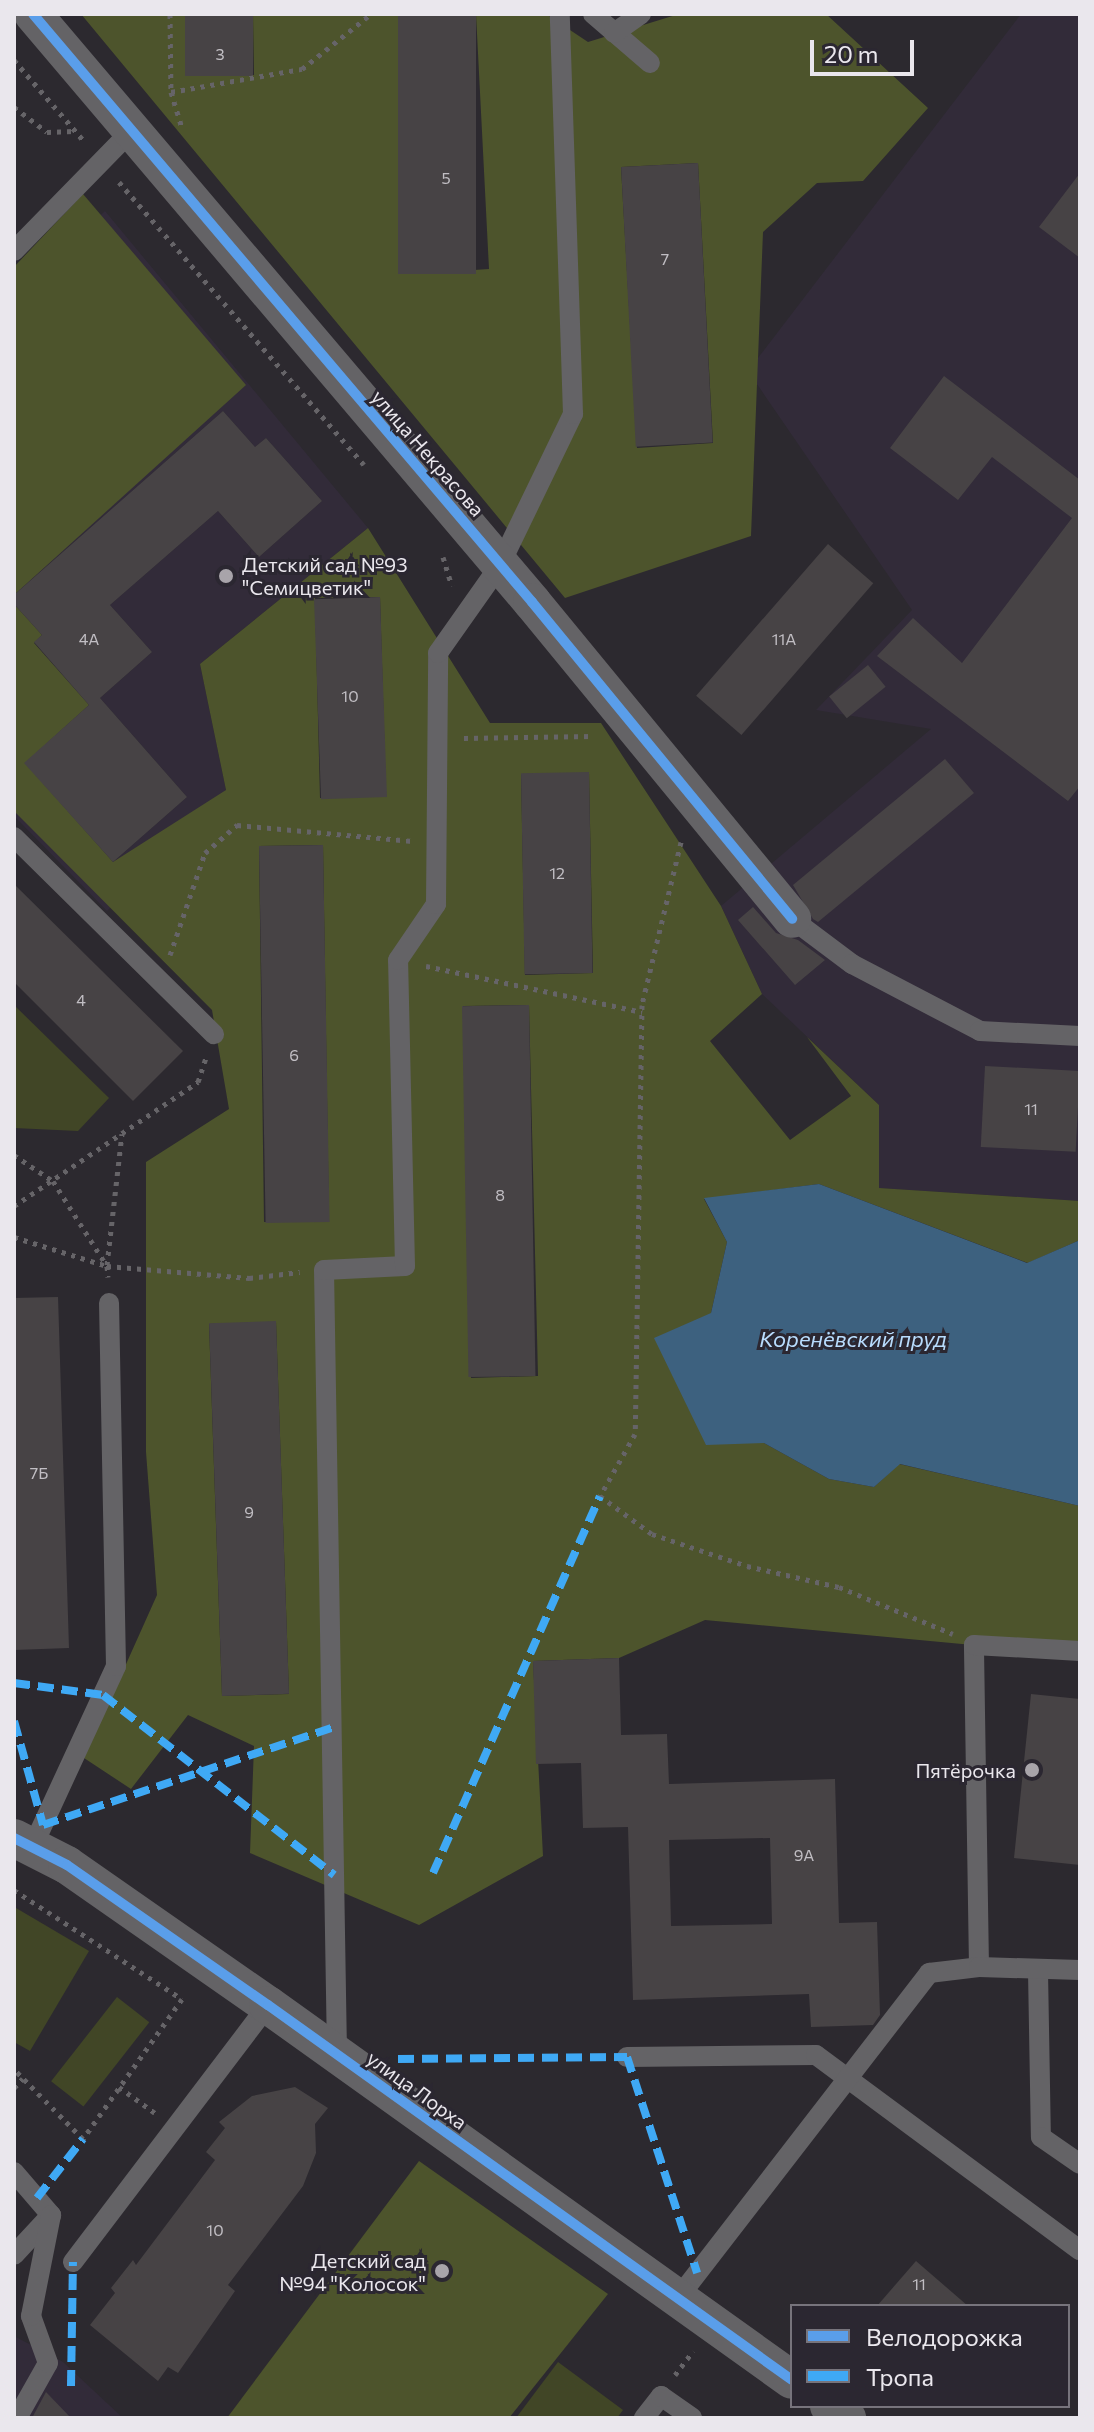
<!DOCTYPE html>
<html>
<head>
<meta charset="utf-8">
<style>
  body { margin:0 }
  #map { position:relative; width:1094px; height:2432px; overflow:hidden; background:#2c292f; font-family:Commissioner,sans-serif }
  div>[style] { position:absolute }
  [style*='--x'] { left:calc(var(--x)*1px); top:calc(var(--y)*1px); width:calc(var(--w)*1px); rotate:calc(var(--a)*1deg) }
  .built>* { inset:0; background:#322b39 }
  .green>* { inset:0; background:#414626; transform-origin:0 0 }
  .forest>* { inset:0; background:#4d542c }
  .water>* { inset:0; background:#3d617f }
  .building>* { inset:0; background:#474345; transform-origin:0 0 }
  .path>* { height:5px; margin-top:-2.5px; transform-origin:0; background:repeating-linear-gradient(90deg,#666468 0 4px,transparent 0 10px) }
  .lane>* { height:20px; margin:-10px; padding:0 10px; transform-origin:10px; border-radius:10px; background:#646366 }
  .street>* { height:38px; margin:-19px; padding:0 19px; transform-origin:19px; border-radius:19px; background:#646366 }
  .quiet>* { height:8px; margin-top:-4px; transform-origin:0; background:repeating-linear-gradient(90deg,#3fa9f5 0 16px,transparent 0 24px) }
  .cycleway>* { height:10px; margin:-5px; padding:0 5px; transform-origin:5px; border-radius:5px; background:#5a9eea }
  .dots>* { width:22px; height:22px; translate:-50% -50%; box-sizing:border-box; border:4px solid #2b2731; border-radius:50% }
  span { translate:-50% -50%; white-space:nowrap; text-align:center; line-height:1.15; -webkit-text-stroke:6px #2b2731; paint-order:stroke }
  .number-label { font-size:16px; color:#c1bec3 }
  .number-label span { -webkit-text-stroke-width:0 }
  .street-label { font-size:20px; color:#eae7ed }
  .poi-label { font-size:20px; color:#eae7ed }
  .left { translate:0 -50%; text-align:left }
  .right { translate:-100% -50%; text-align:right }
  .water-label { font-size:22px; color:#b8dcfd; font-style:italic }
  .frame { position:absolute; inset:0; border:16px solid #eae7ed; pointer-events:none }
  .legend { position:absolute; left:790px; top:2304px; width:280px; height:104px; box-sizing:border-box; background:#2b2731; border:2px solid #77747c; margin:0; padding:10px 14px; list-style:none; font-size:24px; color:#eae7ed }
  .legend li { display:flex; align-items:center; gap:16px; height:40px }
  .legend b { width:40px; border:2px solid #77747c }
  .scale { position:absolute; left:810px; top:40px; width:104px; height:36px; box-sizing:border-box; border:4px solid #eae7ed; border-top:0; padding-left:10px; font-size:24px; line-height:28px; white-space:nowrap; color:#eae7ed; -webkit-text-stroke:6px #2b2731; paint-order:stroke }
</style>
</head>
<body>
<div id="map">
  <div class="built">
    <div style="clip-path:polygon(1021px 14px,1080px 14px,1080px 1201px,878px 1188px,879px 1105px,762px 994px,721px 906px,931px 729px,816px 710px,912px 610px,748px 371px)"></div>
    <div style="clip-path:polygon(105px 211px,368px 528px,200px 664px,226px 790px,107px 911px,14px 816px,14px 604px,42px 635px,34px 643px,89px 705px,25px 763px,113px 862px,187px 797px,100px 698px,152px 652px,110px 605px,218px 511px,259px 557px,322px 501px,266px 438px,255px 447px,223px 411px,14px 595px,14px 298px)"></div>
    <div style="clip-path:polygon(14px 2336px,63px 2362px,123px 2418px,14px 2418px)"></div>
  </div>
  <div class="green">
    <div style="clip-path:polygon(14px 1005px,109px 1098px,78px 1131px,14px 1128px)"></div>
    <div style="clip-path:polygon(16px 1908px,89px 1951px,30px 2051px,14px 2042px)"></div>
    <div style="left:117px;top:1997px;width:41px;height:107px;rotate:38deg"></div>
    <div style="clip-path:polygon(558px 2362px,623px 2410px,617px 2418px,516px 2418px)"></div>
  </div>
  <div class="forest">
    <div style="clip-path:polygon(evenodd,81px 14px,185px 14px,187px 76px,254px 75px,253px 14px,398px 14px,413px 274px,489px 269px,476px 14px,546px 14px,588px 42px,679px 14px,826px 14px,928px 108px,863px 181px,817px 183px,763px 232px,751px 536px,565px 598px,81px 14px,698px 163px,713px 443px,637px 448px,621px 167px,698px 163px)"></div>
    <div style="clip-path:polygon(83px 194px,246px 385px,14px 595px,14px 267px)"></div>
    <div style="clip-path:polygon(evenodd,368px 528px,490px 723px,601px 723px,721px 906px,762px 994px,710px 1041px,790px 1140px,851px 1096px,807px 1037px,879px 1105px,879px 1188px,1080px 1201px,1080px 1240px,1028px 1263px,819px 1184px,704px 1199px,727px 1242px,711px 1313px,764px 1443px,829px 1479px,874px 1487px,899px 1464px,1080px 1506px,1080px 1655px,705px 1620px,619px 1658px,533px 1661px,543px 1856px,419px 1925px,250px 1853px,254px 1746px,188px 1715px,131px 1789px,84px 1758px,157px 1595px,146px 1452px,146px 1162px,229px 1109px,212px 1010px,14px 811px,14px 604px,42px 635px,34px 643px,89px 705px,25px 763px,113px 862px,226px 790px,200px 664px,368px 528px,380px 597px,386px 796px,320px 798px,315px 598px,380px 597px,368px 528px,589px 773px,593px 973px,525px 975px,521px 774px,589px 773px,368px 528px,323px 845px,329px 1221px,264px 1222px,259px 846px,323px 845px,368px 528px,529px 1005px,538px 1376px,471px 1378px,463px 1006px,529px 1005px,368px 528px,276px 1322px,289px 1694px,222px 1696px,209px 1324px,276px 1322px)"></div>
    <div style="clip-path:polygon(419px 2161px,608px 2294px,509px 2418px,227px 2418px)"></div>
  </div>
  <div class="water">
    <div style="clip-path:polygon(819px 1184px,1027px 1263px,1080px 1240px,1080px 1506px,900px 1464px,874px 1487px,829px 1479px,764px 1443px,706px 1445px,654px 1338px,711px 1313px,727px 1242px,704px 1198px)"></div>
  </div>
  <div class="building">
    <div style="left:185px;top:14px;width:68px;height:62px"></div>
    <div style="left:398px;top:14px;width:78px;height:260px"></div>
    <div style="left:698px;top:163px;width:280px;height:77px;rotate:87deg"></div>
    <div style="clip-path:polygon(1080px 173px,1080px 258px,1039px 227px)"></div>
    <div style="clip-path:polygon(944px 376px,1080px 480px,1080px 786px,1068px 801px,877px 656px,913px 618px,962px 663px,1072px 518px,992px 457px,958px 500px,890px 448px)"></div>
    <div style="clip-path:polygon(223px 411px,255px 447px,266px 438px,322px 501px,259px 557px,218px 511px,110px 605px,152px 652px,100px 698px,187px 797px,113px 862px,24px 763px,89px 705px,34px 642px,42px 635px,14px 604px,14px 595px)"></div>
    <div style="left:828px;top:544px;width:60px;height:201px;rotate:41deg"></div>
    <div style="left:380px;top:597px;width:200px;height:66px;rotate:88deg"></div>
    <div style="left:868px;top:665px;width:28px;height:50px;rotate:51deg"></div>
    <div style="clip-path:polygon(945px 759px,974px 793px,818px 922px,813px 919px,793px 885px)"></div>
    <div style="left:589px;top:772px;width:201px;height:68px;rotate:89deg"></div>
    <div style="left:323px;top:845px;width:377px;height:64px;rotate:89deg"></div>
    <div style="clip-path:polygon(14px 884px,183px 1051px,133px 1101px,14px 982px)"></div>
    <div style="clip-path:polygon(753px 907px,776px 933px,798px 940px,825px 960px,795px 985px,738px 920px)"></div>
    <div style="left:529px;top:1005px;width:371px;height:67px;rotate:89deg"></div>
    <div style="left:985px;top:1066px;width:95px;height:81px;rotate:3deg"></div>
    <div style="clip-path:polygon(58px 1297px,69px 1648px,14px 1650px,14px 1298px)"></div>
    <div style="left:276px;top:1321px;width:373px;height:67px;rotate:88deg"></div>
    <div style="clip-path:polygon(evenodd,619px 1658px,621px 1735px,667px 1734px,669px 1784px,835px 1779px,839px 1923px,877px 1922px,880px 2015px,873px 2025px,811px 2027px,809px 1994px,633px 2000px,628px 1827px,583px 1828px,581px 1763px,536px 1764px,533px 1661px,619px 1658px,770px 1838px,772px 1924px,671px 1926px,669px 1840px,770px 1838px)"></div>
    <div style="clip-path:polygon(1031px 1694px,1080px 1699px,1080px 1865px,1014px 1858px)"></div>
    <div style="clip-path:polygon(295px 2087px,328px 2108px,315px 2124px,316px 2153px,303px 2186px,228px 2285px,235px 2291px,178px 2373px,168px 2367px,158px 2381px,90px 2325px,115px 2293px,111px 2288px,133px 2260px,136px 2265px,215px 2160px,206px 2152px,225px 2128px,219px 2122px,252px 2096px)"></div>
    <div style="clip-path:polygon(916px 2261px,968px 2306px,877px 2306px)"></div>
    <div style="clip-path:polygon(46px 2392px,71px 2418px,32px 2418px)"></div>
  </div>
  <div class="path">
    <div style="--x:170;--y:14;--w:78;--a:89.3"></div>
    <div style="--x:171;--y:92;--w:38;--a:73"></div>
    <div style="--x:14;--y:60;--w:107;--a:49.2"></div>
    <div style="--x:171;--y:92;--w:133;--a:-10"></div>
    <div style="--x:302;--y:69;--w:88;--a:-38.6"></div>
    <div style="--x:14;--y:107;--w:41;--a:37.1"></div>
    <div style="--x:47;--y:132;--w:27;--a:-2"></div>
    <div style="--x:119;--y:182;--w:374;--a:49.1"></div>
    <div style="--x:443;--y:557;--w:30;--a:73"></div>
    <div style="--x:464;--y:738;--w:130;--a:-0.9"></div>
    <div style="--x:681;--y:842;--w:168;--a:103.5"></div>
    <div style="--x:642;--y:1005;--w:429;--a:90.9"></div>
    <div style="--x:635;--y:1434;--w:71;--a:119.4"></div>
    <div style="--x:600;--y:1496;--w:64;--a:36.2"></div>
    <div style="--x:652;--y:1534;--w:100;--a:18.6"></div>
    <div style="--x:747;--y:1566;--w:94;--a:12.9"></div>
    <div style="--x:839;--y:1587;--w:123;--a:22.4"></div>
    <div style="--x:170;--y:955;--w:108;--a:-71.1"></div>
    <div style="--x:205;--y:853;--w:43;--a:-41.2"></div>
    <div style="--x:237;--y:825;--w:176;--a:5.2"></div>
    <div style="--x:426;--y:966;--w:221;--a:12"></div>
    <div style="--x:14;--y:1155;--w:47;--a:33.7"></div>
    <div style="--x:53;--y:1181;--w:101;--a:57.6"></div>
    <div style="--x:107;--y:1266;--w:11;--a:85"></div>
    <div style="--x:14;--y:1206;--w:222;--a:-34"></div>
    <div style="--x:198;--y:1082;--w:25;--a:-72"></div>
    <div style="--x:14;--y:1237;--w:97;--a:17.3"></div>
    <div style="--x:107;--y:1266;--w:143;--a:4.8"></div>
    <div style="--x:249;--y:1278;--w:51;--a:-6.7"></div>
    <div style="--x:107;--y:1265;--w:132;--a:-83.5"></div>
    <div style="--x:14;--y:1890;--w:200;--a:33"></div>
    <div style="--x:182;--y:1999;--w:171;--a:125.3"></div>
    <div style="--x:83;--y:2139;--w:98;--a:-134.6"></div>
    <div style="--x:119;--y:2087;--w:44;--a:35.8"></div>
    <div style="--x:14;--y:2088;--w:13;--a:-48"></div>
    <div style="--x:675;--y:2375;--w:30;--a:-53"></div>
  </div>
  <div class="lane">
    <div style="--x:593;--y:14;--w:75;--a:40.7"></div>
    <div style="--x:614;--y:33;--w:33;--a:-35"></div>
    <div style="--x:14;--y:251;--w:165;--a:-45.7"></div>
    <div style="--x:14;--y:837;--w:281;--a:44.6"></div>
    <div style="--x:792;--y:919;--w:75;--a:36.9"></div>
    <div style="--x:852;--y:964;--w:144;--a:27.6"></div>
    <div style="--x:980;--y:1031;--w:100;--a:2.9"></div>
    <div style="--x:32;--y:1848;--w:200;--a:-65.2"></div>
    <div style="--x:116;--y:1666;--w:363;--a:-91.1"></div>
    <div style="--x:979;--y:1967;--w:322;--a:-90.9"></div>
    <div style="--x:974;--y:1645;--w:106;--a:3.2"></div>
    <div style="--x:1038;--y:1971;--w:166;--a:89"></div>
    <div style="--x:1041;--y:2137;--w:47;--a:34.7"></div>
    <div style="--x:337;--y:2053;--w:783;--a:-90.95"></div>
    <div style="--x:324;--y:1270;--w:81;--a:-2.8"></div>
    <div style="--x:405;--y:1266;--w:306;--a:-91.3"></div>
    <div style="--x:398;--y:960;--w:68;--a:-55.8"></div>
    <div style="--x:436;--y:904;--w:251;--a:-89.5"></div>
    <div style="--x:438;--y:653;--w:108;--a:-54.8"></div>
    <div style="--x:500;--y:565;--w:168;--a:-64.2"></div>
    <div style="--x:573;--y:414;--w:400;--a:-91.9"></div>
    <div style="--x:627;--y:2057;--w:189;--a:-0.6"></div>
    <div style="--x:816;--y:2055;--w:328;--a:36.5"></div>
    <div style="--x:14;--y:2172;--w:57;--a:49.3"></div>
    <div style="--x:51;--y:2215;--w:54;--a:132.8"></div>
    <div style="--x:73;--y:2262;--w:323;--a:-52.8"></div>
    <div style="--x:678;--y:2298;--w:411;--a:-52.3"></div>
    <div style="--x:929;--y:1973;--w:50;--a:-6.8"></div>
    <div style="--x:979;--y:1967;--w:101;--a:1.7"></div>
    <div style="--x:17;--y:2418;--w:63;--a:-60.6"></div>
    <div style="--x:48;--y:2363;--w:50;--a:-109.9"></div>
    <div style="--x:31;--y:2316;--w:103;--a:-78.8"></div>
    <div style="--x:644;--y:2418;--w:28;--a:-52"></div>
    <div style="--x:661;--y:2396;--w:38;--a:35"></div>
  </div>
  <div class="street">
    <div style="--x:33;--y:14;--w:771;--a:49.68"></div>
    <div style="--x:532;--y:602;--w:410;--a:50.6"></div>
    <div style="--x:14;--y:1838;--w:59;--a:27"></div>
    <div style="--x:67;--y:1865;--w:245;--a:34.9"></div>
    <div style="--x:268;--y:2005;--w:644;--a:35.59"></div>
    <div style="--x:829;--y:2406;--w:22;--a:34"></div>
  </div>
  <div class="quiet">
    <div style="--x:14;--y:1683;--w:90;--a:7.7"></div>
    <div style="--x:103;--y:1695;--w:293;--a:37.9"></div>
    <div style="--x:14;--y:1721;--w:108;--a:74.4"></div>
    <div style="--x:43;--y:1825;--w:305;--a:-18.6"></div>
    <div style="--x:433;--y:1873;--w:412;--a:-66.1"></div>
    <div style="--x:398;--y:2059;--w:229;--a:-0.5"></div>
    <div style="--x:627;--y:2057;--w:227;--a:72"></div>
    <div style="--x:37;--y:2198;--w:75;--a:-52.1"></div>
    <div style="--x:71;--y:2386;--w:124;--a:-89.1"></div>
  </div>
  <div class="cycleway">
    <div style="--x:33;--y:14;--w:771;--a:49.68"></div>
    <div style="--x:532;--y:602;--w:410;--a:50.6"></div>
    <div style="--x:14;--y:1838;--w:59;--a:27"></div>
    <div style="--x:67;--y:1865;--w:245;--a:34.9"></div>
    <div style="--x:268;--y:2005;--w:644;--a:35.59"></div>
  </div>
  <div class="dots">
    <div style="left:226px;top:576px;background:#a8a4aa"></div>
    <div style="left:1032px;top:1770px;background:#a8a4aa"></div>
    <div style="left:442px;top:2271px;background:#a8a4aa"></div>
  </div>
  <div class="number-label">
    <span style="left:220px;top:54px">3</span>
    <span style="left:446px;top:178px">5</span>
    <span style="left:665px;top:259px">7</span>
    <span style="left:89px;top:639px">4А</span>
    <span style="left:784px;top:639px">11А</span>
    <span style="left:350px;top:696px">10</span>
    <span style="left:557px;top:873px">12</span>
    <span style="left:81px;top:1000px">4</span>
    <span style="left:294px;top:1055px">6</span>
    <span style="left:1031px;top:1109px">11</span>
    <span style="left:500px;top:1195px">8</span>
    <span style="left:39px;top:1473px">7Б</span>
    <span style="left:249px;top:1512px">9</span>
    <span style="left:804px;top:1855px">9А</span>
    <span style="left:215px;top:2230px">10</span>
    <span style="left:919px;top:2284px">11</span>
  </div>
  <div class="street-label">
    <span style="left:428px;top:453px;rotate:49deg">улица Некрасова</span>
    <span style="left:417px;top:2090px;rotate:36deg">улица Лорха</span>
  </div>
  <div class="poi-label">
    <span class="left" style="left:242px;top:576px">Детский сад №93<br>"Семицветик"</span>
    <span class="right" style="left:1016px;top:1770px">Пятёрочка</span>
    <span class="right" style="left:426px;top:2272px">Детский сад<br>№94 "Колосок"</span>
  </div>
  <div class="water-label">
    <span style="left:853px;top:1339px">Коренёвский пруд</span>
  </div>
  <div class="frame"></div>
  <ul class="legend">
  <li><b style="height:10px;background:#5a9eea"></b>Велодорожка</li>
  <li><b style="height:10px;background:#3fa9f5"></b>Тропа</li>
  </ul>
  <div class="scale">20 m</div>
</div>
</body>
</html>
